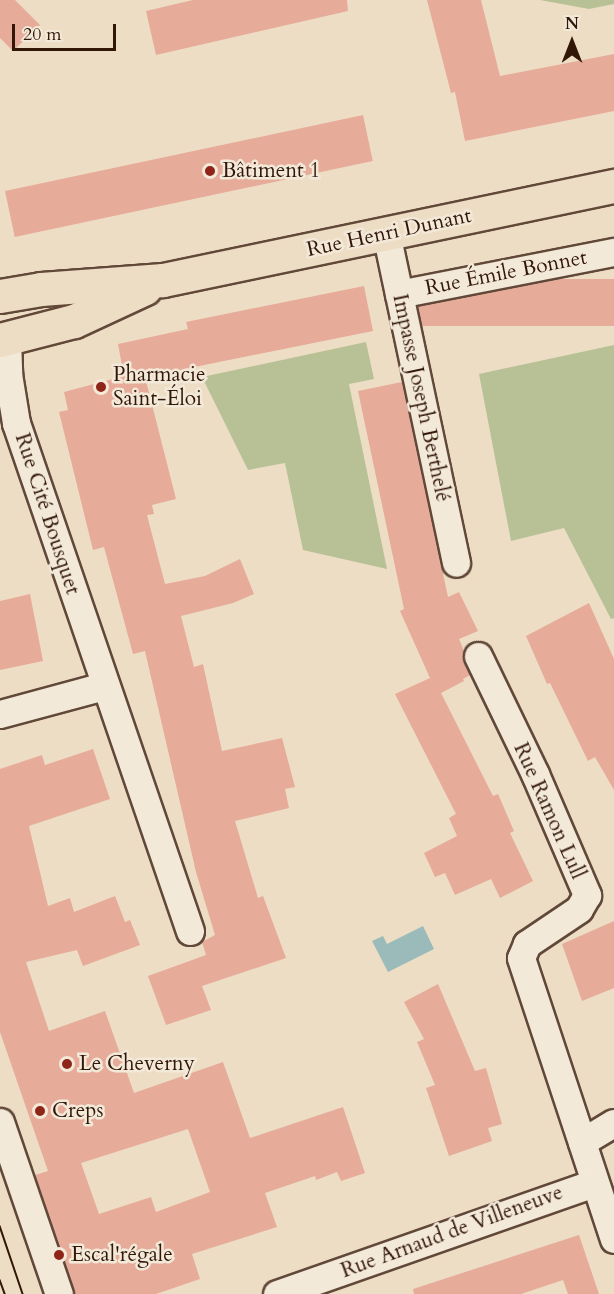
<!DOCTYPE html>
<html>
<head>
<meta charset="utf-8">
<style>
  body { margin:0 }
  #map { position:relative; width:614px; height:1294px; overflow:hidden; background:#edddc5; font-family:Cardo,serif }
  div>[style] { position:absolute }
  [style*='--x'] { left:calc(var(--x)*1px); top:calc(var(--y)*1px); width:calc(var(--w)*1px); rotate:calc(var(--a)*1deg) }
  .green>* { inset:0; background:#b8c195 }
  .water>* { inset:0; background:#9abbb9 }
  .building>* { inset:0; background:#e7ab99; transform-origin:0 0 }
  .roads { filter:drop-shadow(2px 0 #614838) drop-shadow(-2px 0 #614838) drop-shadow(0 2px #614838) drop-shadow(0 -2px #614838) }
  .minor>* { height:27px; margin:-13.5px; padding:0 13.5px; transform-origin:13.5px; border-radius:13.5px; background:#f3e9d9 }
  .primary>* { height:33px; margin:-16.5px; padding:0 16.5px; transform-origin:16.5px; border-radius:16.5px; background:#edddc5 }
  .tram>* { height:1.5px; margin:-0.75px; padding:0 0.75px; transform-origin:0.75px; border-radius:0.75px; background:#321709 }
  .dots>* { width:16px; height:16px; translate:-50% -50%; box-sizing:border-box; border:3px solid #f3e9d9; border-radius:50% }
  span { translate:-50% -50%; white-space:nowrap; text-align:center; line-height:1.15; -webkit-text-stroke:5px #f3e9d9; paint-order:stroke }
  .poi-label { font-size:21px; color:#321709 }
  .left { translate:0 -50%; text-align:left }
  .street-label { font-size:21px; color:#321709 }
  .north { position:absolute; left:542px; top:12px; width:60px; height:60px; -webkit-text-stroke:4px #f3e9d9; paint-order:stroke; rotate:0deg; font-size:16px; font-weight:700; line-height:24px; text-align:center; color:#321709 }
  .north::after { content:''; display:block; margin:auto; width:21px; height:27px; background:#321709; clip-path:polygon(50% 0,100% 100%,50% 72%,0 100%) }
  .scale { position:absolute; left:12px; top:24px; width:104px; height:27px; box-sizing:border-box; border:3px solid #321709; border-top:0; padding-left:8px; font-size:18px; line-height:21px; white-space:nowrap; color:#321709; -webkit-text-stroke:4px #f3e9d9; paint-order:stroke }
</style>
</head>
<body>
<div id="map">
  <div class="green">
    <div style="clip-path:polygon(540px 0,614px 0,614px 4px,589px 9px)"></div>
    <div style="clip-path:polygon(366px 342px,374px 379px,349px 384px,387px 569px,303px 550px,285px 463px,248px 470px,202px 377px)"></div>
    <div style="clip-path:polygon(614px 345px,614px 618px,611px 619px,564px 528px,511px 541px,479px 374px)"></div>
  </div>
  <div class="water">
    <div style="clip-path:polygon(423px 926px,434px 949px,388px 972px,372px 941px,383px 936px,387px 944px)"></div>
  </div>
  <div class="building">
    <div style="clip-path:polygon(0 0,15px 0,40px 25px,13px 51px,0 38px)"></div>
    <div style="clip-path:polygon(193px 0,347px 0,348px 11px,156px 55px,146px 11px)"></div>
    <div style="clip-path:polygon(427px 0,481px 0,500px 76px,614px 54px,614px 111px,465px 141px,455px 92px,451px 93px)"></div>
    <div style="left:363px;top:115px;width:47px;height:366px;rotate:78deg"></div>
    <div style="left:614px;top:279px;width:47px;height:197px;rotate:90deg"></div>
    <div style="clip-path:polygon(364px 286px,373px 331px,145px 377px,176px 499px,152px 505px,154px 514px,147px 515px,165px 584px,205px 576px,240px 559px,254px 594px,233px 603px,181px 616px,194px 667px,203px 664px,222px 751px,282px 738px,295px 787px,285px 789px,289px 808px,235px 821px,258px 898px,263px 896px,286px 958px,202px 986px,211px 1010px,166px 1025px,148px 976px,206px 955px,202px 942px,215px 935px,196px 872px,145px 651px,133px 654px,104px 547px,93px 550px,59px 412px,68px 410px,64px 392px,124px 376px,118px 344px,188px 329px,186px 322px)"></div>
    <div style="clip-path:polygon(402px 382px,448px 597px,459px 592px,478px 631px,459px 639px,464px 651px,464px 662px,470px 675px,463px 679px,464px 681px,441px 693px,493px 796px,498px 794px,514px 831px,510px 833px,533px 881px,500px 898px,491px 879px,455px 895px,445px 873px,435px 877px,424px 853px,457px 836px,449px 818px,456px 814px,395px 694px,430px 678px,400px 611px,404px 609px,358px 391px)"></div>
    <div style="clip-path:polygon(30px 594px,43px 661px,0 670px,0 601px)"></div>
    <div style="clip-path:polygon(589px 603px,614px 659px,614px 790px,595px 757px,588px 761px,550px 683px,547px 684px,526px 636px)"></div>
    <div style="clip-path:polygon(evenodd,93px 749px,110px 799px,29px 826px,48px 906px,70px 898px,74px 912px,115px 896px,125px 922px,130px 920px,140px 945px,83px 966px,77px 950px,26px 962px,49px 1031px,105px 1011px,134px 1093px,223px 1062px,250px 1138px,343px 1107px,365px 1173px,341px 1181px,337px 1172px,316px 1180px,315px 1176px,265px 1193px,277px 1227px,192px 1254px,200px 1279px,156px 1294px,74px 1294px,35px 1175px,48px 1171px,0 1032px,0 769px,42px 755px,45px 765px,93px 749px,188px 1129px,210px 1192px,156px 1212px,151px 1197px,99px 1214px,81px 1163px,188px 1129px)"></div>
    <div style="clip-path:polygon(614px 921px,614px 988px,582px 1001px,562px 944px)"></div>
    <div style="clip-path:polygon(438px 984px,475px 1071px,486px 1068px,502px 1124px,488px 1128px,492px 1141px,449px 1156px,426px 1088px,435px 1085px,417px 1042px,424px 1039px,404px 1002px)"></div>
    <div style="clip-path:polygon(579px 1235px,599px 1294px,568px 1294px,563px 1280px,521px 1294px,414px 1294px,413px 1289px)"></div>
  </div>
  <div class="roads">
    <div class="minor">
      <div style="--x:386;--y:233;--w:337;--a:78"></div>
      <div style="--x:399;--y:294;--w:219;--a:-11.1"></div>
      <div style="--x:7;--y:338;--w:36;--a:88"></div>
      <div style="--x:8;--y:374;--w:50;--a:80.7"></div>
      <div style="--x:16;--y:423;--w:537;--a:71.09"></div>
      <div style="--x:478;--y:656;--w:131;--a:64.2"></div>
      <div style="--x:535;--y:774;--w:132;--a:66.7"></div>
      <div style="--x:587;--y:895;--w:16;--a:120"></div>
      <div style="--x:579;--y:909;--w:63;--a:146.1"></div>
      <div style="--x:527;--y:944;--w:15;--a:113"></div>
      <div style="--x:521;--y:958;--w:296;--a:71.7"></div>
      <div style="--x:0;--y:714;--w:108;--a:-15.1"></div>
      <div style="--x:0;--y:1122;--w:182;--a:71.1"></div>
      <div style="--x:582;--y:1142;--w:37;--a:-31"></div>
      <div style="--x:277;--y:1294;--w:336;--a:-19.3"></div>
    </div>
    <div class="primary">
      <div style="--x:0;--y:296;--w:42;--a:-9.7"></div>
      <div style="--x:41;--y:289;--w:122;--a:-4.2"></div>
      <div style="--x:163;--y:280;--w:461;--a:-11.8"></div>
      <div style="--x:0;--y:340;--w:76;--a:-14.4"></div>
      <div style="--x:74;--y:321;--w:78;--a:-24.9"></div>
    </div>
  </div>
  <div class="tram">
    <div style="--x:0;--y:1226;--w:72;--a:71.3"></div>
    <div style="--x:0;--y:1280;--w:15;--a:70"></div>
  </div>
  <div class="dots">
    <div style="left:210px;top:171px;background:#8f2418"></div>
    <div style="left:101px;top:387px;background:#8f2418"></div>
    <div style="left:67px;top:1064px;background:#8f2418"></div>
    <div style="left:40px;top:1111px;background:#8f2418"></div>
    <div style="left:59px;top:1255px;background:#8f2418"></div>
  </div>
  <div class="poi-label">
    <span class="left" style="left:222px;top:171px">Bâtiment 1</span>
    <span class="left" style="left:113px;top:387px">Pharmacie<br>Saint-Éloi</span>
    <span class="left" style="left:79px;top:1064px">Le Cheverny</span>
    <span class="left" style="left:52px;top:1111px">Creps</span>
    <span class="left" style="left:71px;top:1255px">Escal'régale</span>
  </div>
  <div class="street-label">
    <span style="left:389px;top:233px;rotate:-12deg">Rue Henri Dunant</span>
    <span style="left:506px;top:273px;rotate:-11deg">Rue Émile Bonnet</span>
    <span style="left:421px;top:398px;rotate:78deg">Impasse Joseph Berthelé</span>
    <span style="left:47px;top:514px;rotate:72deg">Rue Cité Bousquet</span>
    <span style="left:549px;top:811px;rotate:66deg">Rue Ramon Lull</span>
    <span style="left:452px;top:1232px;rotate:-20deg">Rue Arnaud de Villeneuve</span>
  </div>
  <div class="north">N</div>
  <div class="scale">20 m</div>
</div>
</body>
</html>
